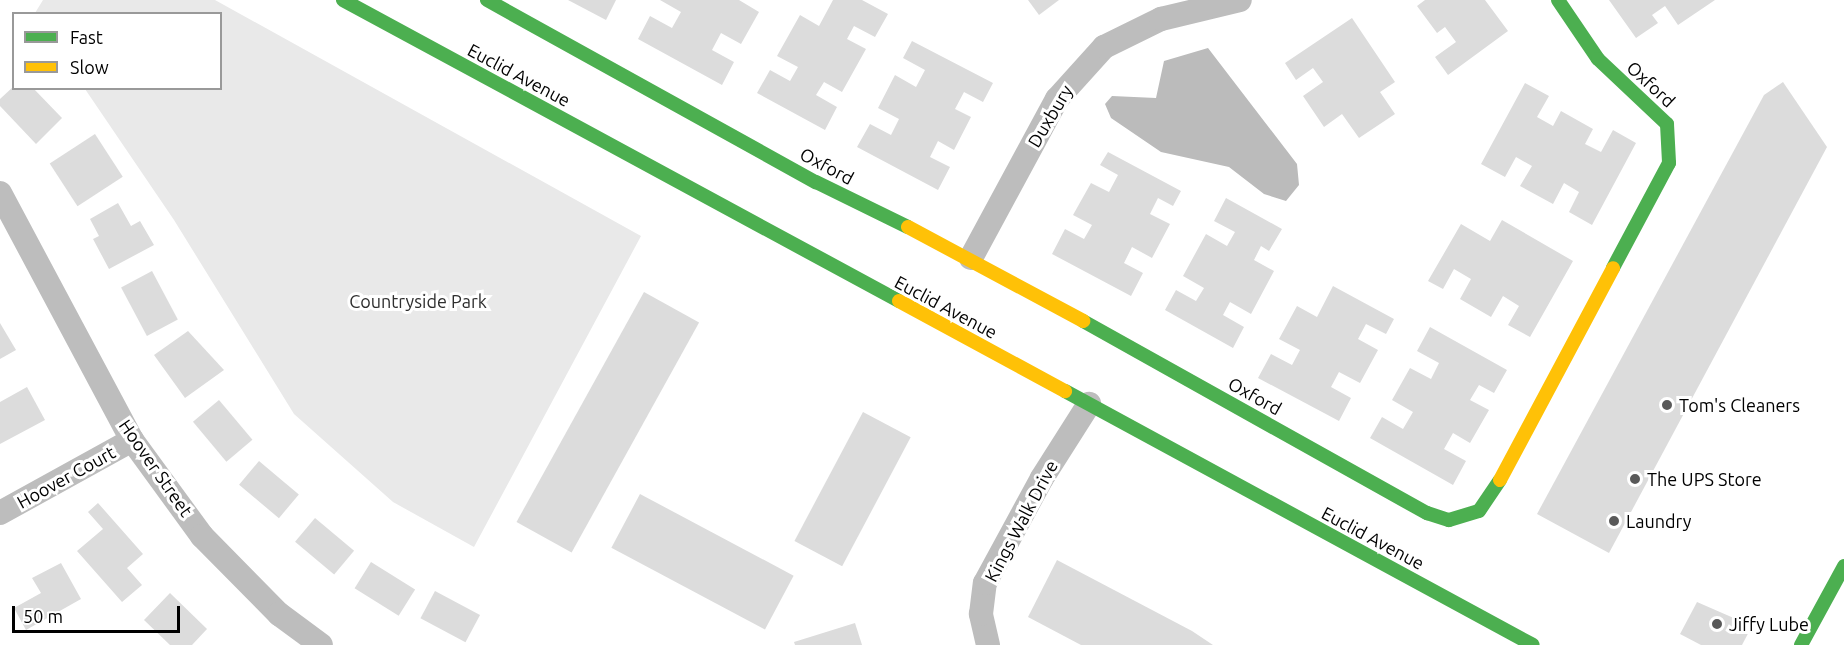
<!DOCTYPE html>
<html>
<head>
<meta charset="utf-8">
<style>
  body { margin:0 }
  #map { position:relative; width:1844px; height:645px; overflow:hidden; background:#fff; font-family:Ubuntu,sans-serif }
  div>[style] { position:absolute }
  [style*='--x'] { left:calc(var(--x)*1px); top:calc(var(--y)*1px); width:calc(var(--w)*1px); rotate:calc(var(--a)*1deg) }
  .green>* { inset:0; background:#e9e9e9 }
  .water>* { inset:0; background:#bbb }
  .building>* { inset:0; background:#dcdcdc; transform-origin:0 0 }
  .street>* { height:24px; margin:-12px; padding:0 12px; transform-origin:12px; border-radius:12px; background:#bdbdbd }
  .fast>* { height:14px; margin:-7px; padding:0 7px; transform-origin:7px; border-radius:7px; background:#4caf50 }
  .slow>* { height:14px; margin:-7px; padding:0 7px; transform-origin:7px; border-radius:7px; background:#ffc107 }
  .dots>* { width:16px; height:16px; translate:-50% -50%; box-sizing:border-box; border:3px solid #fff; border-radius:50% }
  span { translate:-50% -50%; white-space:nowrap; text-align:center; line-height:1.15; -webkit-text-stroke:6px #fff; paint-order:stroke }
  .street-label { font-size:18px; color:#000 }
  .park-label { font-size:18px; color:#2e2e2e }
  .poi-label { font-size:18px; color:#000 }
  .left { translate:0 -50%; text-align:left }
  .legend { position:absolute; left:12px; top:12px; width:210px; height:78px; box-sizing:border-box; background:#fff; border:2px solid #999; margin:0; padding:8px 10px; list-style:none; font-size:18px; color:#000 }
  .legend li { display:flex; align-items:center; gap:12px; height:30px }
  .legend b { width:30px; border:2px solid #999 }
  .scale { position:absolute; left:12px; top:606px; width:168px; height:27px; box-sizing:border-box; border:3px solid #000; border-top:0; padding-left:8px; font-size:18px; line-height:21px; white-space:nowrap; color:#000; -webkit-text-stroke:4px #fff; paint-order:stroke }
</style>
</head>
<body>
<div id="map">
  <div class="green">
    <div style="clip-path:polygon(43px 0,215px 0,641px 236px,474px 547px,393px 502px,294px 414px,174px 220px,85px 89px,220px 88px,220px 14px,35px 13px)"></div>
  </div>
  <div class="water">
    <div style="clip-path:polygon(1208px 48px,1297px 164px,1299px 185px,1286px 201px,1264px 194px,1229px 167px,1161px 152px,1111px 118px,1105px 104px,1112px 96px,1156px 98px,1164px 61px)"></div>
  </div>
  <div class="building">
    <div style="clip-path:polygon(568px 0,616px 0,606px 20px)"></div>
    <div style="clip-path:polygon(660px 0,739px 0,759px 12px,741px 44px,721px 33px,712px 50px,734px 62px,722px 85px,638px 39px,650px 16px,672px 28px,681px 12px)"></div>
    <div style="clip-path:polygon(833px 0,862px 0,888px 14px,875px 37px,854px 26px,847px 39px,866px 49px,842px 92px,824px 82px,816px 95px,837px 107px,825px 130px,757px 93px,770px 70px,790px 81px,798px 67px,777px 56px,800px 15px,819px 26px)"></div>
    <div style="clip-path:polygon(1028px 0,1059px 0,1039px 15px)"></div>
    <div style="clip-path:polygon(1425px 0,1485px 0,1508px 31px,1448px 75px,1435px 57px,1456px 42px,1445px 27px,1437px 33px,1417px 6px)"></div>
    <div style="clip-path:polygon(1609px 0,1715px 0,1678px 25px,1665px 6px,1652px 15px,1658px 23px,1636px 38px)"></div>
    <div style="clip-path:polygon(1352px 18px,1395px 82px,1380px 92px,1395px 114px,1359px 138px,1342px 114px,1324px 127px,1303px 96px,1323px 82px,1313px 68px,1296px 80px,1285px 63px)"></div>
    <div style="clip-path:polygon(912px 41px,993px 83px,983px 102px,964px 92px,955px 109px,971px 117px,954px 150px,938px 141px,930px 157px,950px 167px,938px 190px,857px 147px,870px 124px,891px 135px,899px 119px,878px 108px,895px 75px,916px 87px,925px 70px,903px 58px)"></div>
    <div style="clip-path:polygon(1783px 82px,1827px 147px,1609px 553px,1537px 514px,1764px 95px)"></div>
    <div style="clip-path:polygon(1525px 83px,1549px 96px,1537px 117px,1553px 126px,1561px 111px,1593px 129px,1585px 144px,1601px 152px,1613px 130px,1636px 143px,1592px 225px,1569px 212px,1579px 192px,1564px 183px,1553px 204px,1520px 186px,1532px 166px,1516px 157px,1505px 177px,1481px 164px)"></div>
    <div style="clip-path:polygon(14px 86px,33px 88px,62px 118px,36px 144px,0 106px,0 99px)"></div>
    <div style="left:95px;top:134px;width:51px;height:54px;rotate:57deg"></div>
    <div style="clip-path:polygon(1108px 152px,1181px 191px,1173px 206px,1158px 198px,1150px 214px,1170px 224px,1152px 258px,1132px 247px,1124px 263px,1143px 273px,1131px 296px,1052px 254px,1065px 229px,1084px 239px,1092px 225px,1073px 215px,1091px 183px,1109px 192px,1118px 175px,1100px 165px)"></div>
    <div style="clip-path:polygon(1226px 198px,1282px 229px,1269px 251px,1261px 246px,1254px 260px,1274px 271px,1251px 314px,1230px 302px,1223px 315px,1244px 327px,1233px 348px,1165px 310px,1176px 290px,1196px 301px,1204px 288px,1183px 276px,1206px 234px,1227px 246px,1235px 232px,1214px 221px)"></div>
    <div style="clip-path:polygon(118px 203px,131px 226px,140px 221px,154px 245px,109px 269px,93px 239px,99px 236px,90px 219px)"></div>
    <div style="clip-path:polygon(1502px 220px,1573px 261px,1530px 337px,1508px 325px,1519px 306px,1503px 296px,1491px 317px,1460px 299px,1471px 279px,1454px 269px,1443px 289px,1428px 281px,1461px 224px,1490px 241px)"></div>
    <div style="left:152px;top:271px;width:55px;height:35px;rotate:62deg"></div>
    <div style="clip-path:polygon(1333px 286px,1394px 319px,1386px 334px,1366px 324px,1358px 339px,1378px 350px,1360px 383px,1339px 372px,1331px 387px,1351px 398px,1339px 421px,1258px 378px,1271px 354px,1292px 365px,1300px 350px,1279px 339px,1297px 306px,1317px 317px)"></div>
    <div style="left:644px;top:292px;width:63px;height:263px;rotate:29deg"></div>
    <div style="clip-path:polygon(0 323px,16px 350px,0 359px)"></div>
    <div style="clip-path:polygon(1430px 327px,1507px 370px,1494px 393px,1479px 385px,1470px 400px,1489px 410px,1470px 443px,1453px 433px,1444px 449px,1466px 461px,1453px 485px,1370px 438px,1382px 417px,1403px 429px,1413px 412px,1392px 400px,1410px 368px,1431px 379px,1439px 363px,1417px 351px)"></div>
    <div style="clip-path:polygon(188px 331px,224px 370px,185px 398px,154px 355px)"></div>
    <div style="clip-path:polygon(27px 387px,45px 420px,0 444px,0 402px)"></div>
    <div style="left:219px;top:400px;width:52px;height:34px;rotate:50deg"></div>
    <div style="left:863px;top:412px;width:54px;height:146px;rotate:28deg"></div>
    <div style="left:259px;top:461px;width:52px;height:31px;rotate:40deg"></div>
    <div style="left:640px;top:494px;width:174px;height:61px;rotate:28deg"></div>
    <div style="clip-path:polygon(98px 503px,143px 554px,127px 568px,142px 585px,122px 602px,77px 551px,103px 529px,88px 512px)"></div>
    <div style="left:315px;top:518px;width:51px;height:31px;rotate:40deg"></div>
    <div style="clip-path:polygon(1057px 560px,1192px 631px,1213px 645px,1081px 645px,1028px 617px)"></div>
    <div style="left:371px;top:562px;width:52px;height:31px;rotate:32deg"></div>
    <div style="clip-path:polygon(61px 563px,81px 599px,26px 630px,14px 608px,41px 593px,32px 578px)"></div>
    <div style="left:435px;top:591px;width:51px;height:31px;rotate:28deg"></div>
    <div style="clip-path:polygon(170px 593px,207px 629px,192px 645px,170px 645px,144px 620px)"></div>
    <div style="clip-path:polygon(1697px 602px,1752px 626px,1742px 645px,1701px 645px,1680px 634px)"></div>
    <div style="clip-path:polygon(855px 623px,862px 645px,795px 645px,794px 642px)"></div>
  </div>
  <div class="street">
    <div style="--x:0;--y:193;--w:280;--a:61.9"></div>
    <div style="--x:132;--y:440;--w:119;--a:53.9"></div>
    <div style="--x:202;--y:536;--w:110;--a:45.4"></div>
    <div style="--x:279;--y:614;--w:52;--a:36.4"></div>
    <div style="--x:971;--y:258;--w:181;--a:-61.6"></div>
    <div style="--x:1057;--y:99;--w:70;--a:-47.9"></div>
    <div style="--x:1104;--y:47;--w:64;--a:-26.2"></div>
    <div style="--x:1161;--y:19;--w:81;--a:-13.5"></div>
    <div style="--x:0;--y:513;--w:151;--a:-28.9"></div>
    <div style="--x:988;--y:645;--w:32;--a:-103"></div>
    <div style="--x:981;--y:614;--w:31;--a:-83"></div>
    <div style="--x:985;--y:583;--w:119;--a:-61.5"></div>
    <div style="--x:1042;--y:478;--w:88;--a:-57.6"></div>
  </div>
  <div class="fast">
    <div style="--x:343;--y:0;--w:632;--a:28.43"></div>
    <div style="--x:487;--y:0;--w:376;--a:29"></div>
    <div style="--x:816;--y:182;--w:102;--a:26.1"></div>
    <div style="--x:1558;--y:0;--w:71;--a:55.9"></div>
    <div style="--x:1598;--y:59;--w:95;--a:43.3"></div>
    <div style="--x:1667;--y:124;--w:39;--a:87"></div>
    <div style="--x:1669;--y:163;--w:119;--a:118.1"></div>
    <div style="--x:1083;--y:321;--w:394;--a:29.2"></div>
    <div style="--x:1427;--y:513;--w:23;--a:18"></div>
    <div style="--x:1449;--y:520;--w:31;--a:-17"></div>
    <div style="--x:1479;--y:511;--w:37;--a:-56"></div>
    <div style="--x:1065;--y:391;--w:532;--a:28.49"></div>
    <div style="--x:1801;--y:645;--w:90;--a:-61.4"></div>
  </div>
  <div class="slow">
    <div style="--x:908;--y:227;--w:199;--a:28.2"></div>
    <div style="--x:899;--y:301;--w:189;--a:28.5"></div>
    <div style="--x:1500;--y:480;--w:240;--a:-61.9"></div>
  </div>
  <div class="dots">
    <div style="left:1667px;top:405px;background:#595959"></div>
    <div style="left:1635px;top:479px;background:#595959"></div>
    <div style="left:1614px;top:521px;background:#595959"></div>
    <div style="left:1717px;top:624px;background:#595959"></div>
  </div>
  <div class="street-label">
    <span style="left:519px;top:75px;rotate:28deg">Euclid Avenue</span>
    <span style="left:1651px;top:84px;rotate:43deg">Oxford</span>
    <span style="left:1050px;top:116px;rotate:-59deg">Duxbury</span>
    <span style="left:827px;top:166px;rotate:28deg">Oxford</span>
    <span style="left:946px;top:307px;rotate:28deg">Euclid Avenue</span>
    <span style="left:1255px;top:396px;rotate:29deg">Oxford</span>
    <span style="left:156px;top:468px;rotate:55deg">Hoover Street</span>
    <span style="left:66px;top:477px;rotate:-29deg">Hoover Court</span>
    <span style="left:1021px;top:521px;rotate:-62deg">Kings Walk Drive</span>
    <span style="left:1373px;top:538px;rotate:28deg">Euclid Avenue</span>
  </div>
  <div class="park-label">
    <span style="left:418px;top:301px">Countryside Park</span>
  </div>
  <div class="poi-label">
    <span class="left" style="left:1679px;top:405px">Tom's Cleaners</span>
    <span class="left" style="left:1647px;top:479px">The UPS Store</span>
    <span class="left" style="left:1626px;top:521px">Laundry</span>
    <span class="left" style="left:1729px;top:624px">Jiffy Lube</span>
  </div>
  <ul class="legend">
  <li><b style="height:8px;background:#4caf50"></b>Fast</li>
  <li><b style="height:8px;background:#ffc107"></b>Slow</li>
  </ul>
  <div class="scale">50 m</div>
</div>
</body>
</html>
